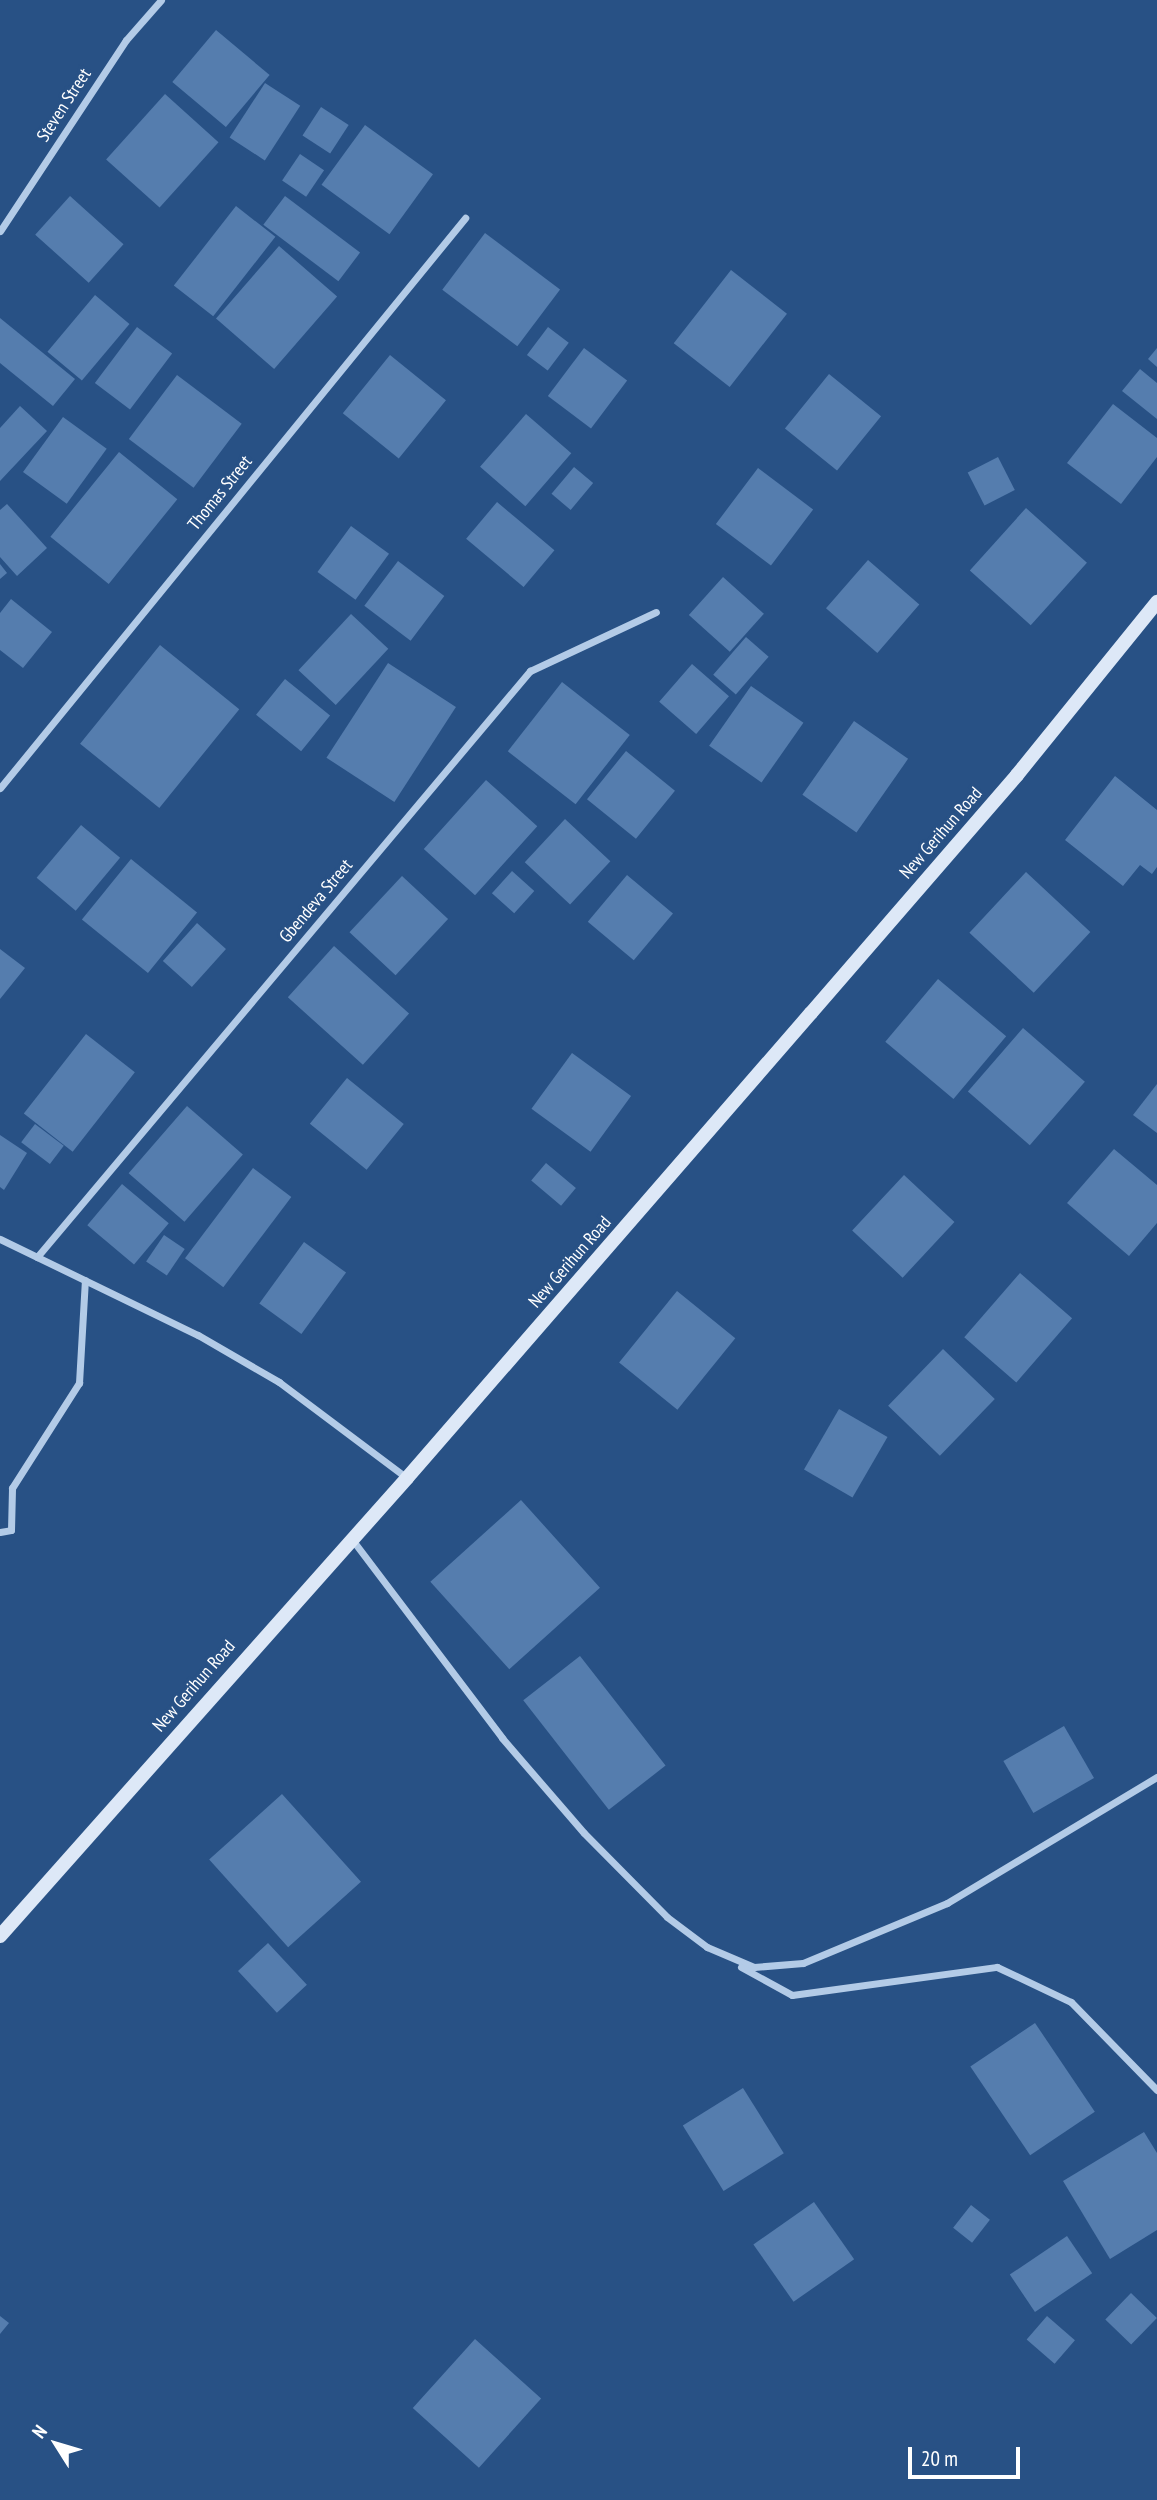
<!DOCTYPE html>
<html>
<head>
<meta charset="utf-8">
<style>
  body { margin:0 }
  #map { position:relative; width:1157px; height:2500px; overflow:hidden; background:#285185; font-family:"PT Sans Narrow",sans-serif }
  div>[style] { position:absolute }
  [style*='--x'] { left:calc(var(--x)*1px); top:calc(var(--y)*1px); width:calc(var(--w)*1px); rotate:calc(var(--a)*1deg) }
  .building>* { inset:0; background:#557dae; transform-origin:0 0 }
  .street>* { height:7px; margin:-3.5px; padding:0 3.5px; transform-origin:3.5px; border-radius:3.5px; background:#b3cbe7 }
  .secondary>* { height:14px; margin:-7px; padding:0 7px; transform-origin:7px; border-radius:7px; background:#dde8f7 }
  span { translate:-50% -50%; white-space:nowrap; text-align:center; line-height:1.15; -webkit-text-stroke:6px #285185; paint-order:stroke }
  .street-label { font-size:18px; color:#fff }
  .north { position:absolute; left:21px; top:2409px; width:70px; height:70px; -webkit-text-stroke:5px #285185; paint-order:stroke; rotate:307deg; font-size:19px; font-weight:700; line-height:28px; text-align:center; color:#fff }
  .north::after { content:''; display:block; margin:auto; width:24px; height:32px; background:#fff; clip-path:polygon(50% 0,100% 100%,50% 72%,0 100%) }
  .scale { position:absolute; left:908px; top:2447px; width:112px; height:32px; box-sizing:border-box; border:4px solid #fff; border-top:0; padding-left:9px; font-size:21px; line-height:24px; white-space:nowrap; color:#fff; -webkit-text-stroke:5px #285185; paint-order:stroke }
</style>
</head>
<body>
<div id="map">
  <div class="building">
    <div style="left:216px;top:30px;width:70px;height:68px;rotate:40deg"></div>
    <div style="left:265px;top:83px;width:42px;height:65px;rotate:33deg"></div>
    <div style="left:165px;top:94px;width:72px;height:88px;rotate:42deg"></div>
    <div style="left:321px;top:107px;width:33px;height:34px;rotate:33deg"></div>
    <div style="left:365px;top:125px;width:84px;height:74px;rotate:36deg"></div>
    <div style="left:300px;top:154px;width:29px;height:32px;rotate:34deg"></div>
    <div style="left:70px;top:196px;width:72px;height:52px;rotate:42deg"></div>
    <div style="left:285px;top:196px;width:94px;height:36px;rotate:37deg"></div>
    <div style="left:236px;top:206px;width:50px;height:101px;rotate:38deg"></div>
    <div style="left:485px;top:233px;width:94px;height:71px;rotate:37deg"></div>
    <div style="left:279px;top:246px;width:77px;height:96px;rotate:41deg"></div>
    <div style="left:731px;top:270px;width:71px;height:93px;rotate:38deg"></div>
    <div style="left:95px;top:295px;width:45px;height:74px;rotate:40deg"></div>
    <div style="clip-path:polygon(0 318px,75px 379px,53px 406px,0 363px)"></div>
    <div style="left:137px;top:327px;width:44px;height:70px;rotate:37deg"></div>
    <div style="left:548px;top:327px;width:26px;height:35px;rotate:37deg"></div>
    <div style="left:584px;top:348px;width:54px;height:60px;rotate:37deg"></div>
    <div style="clip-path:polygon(1157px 348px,1157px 367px,1148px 359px)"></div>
    <div style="left:390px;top:355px;width:72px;height:75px;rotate:39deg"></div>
    <div style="clip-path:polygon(1140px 369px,1157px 383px,1157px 419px,1122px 391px)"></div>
    <div style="left:829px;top:374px;width:67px;height:70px;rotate:39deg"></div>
    <div style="left:177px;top:375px;width:81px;height:80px;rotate:37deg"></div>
    <div style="clip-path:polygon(1113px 404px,1157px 438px,1157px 457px,1121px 504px,1067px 463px)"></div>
    <div style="clip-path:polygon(20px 406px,47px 431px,0 481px,0 428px)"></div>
    <div style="left:526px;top:414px;width:60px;height:70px;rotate:41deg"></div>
    <div style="left:63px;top:417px;width:54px;height:68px;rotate:36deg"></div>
    <div style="left:119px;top:452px;width:75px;height:109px;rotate:39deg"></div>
    <div style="left:998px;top:457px;width:37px;height:34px;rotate:63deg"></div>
    <div style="left:574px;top:467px;width:25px;height:35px;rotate:40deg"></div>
    <div style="left:758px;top:468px;width:69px;height:70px;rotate:37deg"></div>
    <div style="left:497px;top:502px;width:75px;height:48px;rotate:40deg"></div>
    <div style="clip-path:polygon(7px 504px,47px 548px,17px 576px,0 557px,0 510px)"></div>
    <div style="left:1026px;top:508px;width:82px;height:84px;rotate:42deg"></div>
    <div style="left:351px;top:526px;width:47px;height:57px;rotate:36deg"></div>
    <div style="left:868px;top:560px;width:68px;height:64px;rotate:41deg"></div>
    <div style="left:398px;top:561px;width:58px;height:56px;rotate:37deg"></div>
    <div style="clip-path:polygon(0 564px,7px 573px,0 579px)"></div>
    <div style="left:723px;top:577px;width:55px;height:51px;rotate:42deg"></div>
    <div style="clip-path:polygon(11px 599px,52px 632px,23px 668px,0 650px,0 613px)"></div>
    <div style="left:351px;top:614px;width:51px;height:77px;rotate:43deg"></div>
    <div style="left:746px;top:637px;width:30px;height:50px;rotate:41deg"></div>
    <div style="left:160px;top:645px;width:102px;height:127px;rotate:39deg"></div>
    <div style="left:388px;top:663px;width:81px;height:113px;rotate:33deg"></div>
    <div style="left:692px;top:664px;width:49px;height:50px;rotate:41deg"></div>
    <div style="left:285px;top:679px;width:58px;height:46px;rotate:39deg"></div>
    <div style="left:562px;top:682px;width:86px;height:88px;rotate:38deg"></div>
    <div style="left:751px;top:686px;width:64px;height:73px;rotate:35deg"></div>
    <div style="left:854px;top:721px;width:66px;height:90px;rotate:35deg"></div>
    <div style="left:626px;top:751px;width:63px;height:62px;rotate:39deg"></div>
    <div style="clip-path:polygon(1115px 776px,1157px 810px,1157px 867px,1152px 874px,1140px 865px,1123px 886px,1065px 840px)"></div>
    <div style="left:486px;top:780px;width:69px;height:93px;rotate:42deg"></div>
    <div style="left:565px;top:819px;width:62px;height:59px;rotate:43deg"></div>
    <div style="left:81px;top:825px;width:51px;height:69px;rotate:40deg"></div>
    <div style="left:131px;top:859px;width:85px;height:78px;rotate:39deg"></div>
    <div style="left:512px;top:871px;width:30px;height:30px;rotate:42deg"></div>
    <div style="left:1026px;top:872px;width:88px;height:83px;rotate:43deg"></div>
    <div style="left:627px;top:875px;width:60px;height:61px;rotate:40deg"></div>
    <div style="left:402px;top:876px;width:63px;height:77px;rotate:43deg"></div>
    <div style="left:197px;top:923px;width:39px;height:51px;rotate:42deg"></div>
    <div style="left:334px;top:946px;width:101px;height:69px;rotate:42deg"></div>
    <div style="clip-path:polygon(0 949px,25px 968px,0 999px)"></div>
    <div style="left:938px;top:979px;width:89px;height:82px;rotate:40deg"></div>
    <div style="left:1023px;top:1028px;width:82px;height:84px;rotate:41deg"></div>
    <div style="left:86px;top:1034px;width:62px;height:101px;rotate:38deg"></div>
    <div style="left:572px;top:1053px;width:73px;height:69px;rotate:36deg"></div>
    <div style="left:347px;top:1078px;width:73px;height:59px;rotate:39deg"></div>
    <div style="clip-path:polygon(1157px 1084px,1157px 1133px,1133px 1115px)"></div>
    <div style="left:187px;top:1106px;width:74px;height:89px;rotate:41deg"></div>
    <div style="left:35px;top:1124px;width:36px;height:23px;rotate:37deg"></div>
    <div style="clip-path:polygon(0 1135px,27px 1153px,4px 1190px,0 1187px)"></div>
    <div style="clip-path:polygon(1114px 1149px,1157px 1185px,1157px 1223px,1129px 1256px,1067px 1203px)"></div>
    <div style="left:546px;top:1163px;width:39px;height:23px;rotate:40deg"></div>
    <div style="left:253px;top:1168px;width:48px;height:113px;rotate:37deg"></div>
    <div style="left:904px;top:1175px;width:69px;height:76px;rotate:43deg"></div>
    <div style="left:122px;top:1184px;width:61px;height:54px;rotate:40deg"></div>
    <div style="left:164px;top:1235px;width:25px;height:32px;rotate:34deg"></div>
    <div style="left:304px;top:1242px;width:52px;height:76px;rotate:36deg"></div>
    <div style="left:1020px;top:1273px;width:69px;height:85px;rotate:41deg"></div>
    <div style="left:677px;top:1291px;width:75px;height:92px;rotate:39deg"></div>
    <div style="left:943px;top:1349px;width:72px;height:79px;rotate:44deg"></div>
    <div style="left:839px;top:1409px;width:56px;height:70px;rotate:30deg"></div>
    <div style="left:521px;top:1500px;width:118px;height:122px;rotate:48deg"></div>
    <div style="left:580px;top:1656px;width:139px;height:72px;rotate:52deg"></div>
    <div style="left:1064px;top:1726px;width:60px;height:70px;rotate:60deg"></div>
    <div style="left:282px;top:1794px;width:118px;height:98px;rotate:48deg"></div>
    <div style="left:268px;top:1943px;width:57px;height:41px;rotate:47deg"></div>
    <div style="left:1035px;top:2023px;width:107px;height:78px;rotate:56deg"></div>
    <div style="left:743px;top:2088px;width:77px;height:71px;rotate:58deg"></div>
    <div style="clip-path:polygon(1144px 2132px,1157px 2153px,1157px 2230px,1110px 2259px,1063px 2181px)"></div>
    <div style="left:814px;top:2202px;width:70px;height:74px;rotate:55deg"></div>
    <div style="left:971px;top:2205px;width:24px;height:29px;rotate:38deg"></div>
    <div style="left:1067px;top:2236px;width:45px;height:69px;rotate:56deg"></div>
    <div style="left:1131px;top:2293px;width:36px;height:37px;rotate:44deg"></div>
    <div style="clip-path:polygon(0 2316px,9px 2323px,0 2334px)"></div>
    <div style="left:1047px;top:2316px;width:37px;height:31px;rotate:41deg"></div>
    <div style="left:475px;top:2339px;width:89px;height:93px;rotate:42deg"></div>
  </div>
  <div class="street">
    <div style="--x:0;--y:231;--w:229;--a:-56.6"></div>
    <div style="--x:126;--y:40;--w:53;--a:-48.8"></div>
    <div style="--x:0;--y:788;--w:736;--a:-50.79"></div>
    <div style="--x:0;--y:1239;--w:220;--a:25.9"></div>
    <div style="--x:198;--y:1335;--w:94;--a:30.1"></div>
    <div style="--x:279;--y:1382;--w:160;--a:36.9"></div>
    <div style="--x:37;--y:1257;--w:766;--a:-49.93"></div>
    <div style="--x:530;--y:671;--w:139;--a:-25.1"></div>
    <div style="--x:0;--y:1532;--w:11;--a:-10"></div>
    <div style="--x:11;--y:1530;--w:42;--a:-88.6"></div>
    <div style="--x:12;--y:1488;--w:125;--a:-57.5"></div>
    <div style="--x:79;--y:1383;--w:103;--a:-86.7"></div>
    <div style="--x:351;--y:1538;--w:251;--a:52.9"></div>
    <div style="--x:502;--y:1738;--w:125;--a:49.2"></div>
    <div style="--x:584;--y:1833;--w:118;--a:45.3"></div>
    <div style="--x:667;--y:1917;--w:50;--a:36.9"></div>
    <div style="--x:707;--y:1947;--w:51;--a:23.1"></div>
    <div style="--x:754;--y:1967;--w:49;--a:-4.7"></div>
    <div style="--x:803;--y:1963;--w:156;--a:-22.6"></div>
    <div style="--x:947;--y:1903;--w:245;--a:-31"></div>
    <div style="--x:741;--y:1967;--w:58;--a:28.8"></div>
    <div style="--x:792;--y:1995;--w:207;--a:-7.8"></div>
    <div style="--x:997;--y:1967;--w:82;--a:25.3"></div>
    <div style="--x:1071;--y:2002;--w:123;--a:45.7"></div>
  </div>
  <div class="secondary">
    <div style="--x:0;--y:1936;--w:613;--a:-48.37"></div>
    <div style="--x:407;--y:1478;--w:616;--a:-49.02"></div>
    <div style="--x:811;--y:1013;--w:315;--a:-49.1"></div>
    <div style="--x:1017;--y:775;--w:223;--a:-51"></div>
  </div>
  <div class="street-label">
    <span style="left:64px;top:105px;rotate:-57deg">Steven Street</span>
    <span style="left:220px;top:493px;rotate:-51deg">Thomas Street</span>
    <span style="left:941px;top:833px;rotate:-49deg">New Gerihun Road</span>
    <span style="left:316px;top:901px;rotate:-50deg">Gbendeva Street</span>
    <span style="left:570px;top:1262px;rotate:-49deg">New Gerihun Road</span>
    <span style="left:194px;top:1686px;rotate:-49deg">New Gerihun Road</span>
  </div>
  <div class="north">N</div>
  <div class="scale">20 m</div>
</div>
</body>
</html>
